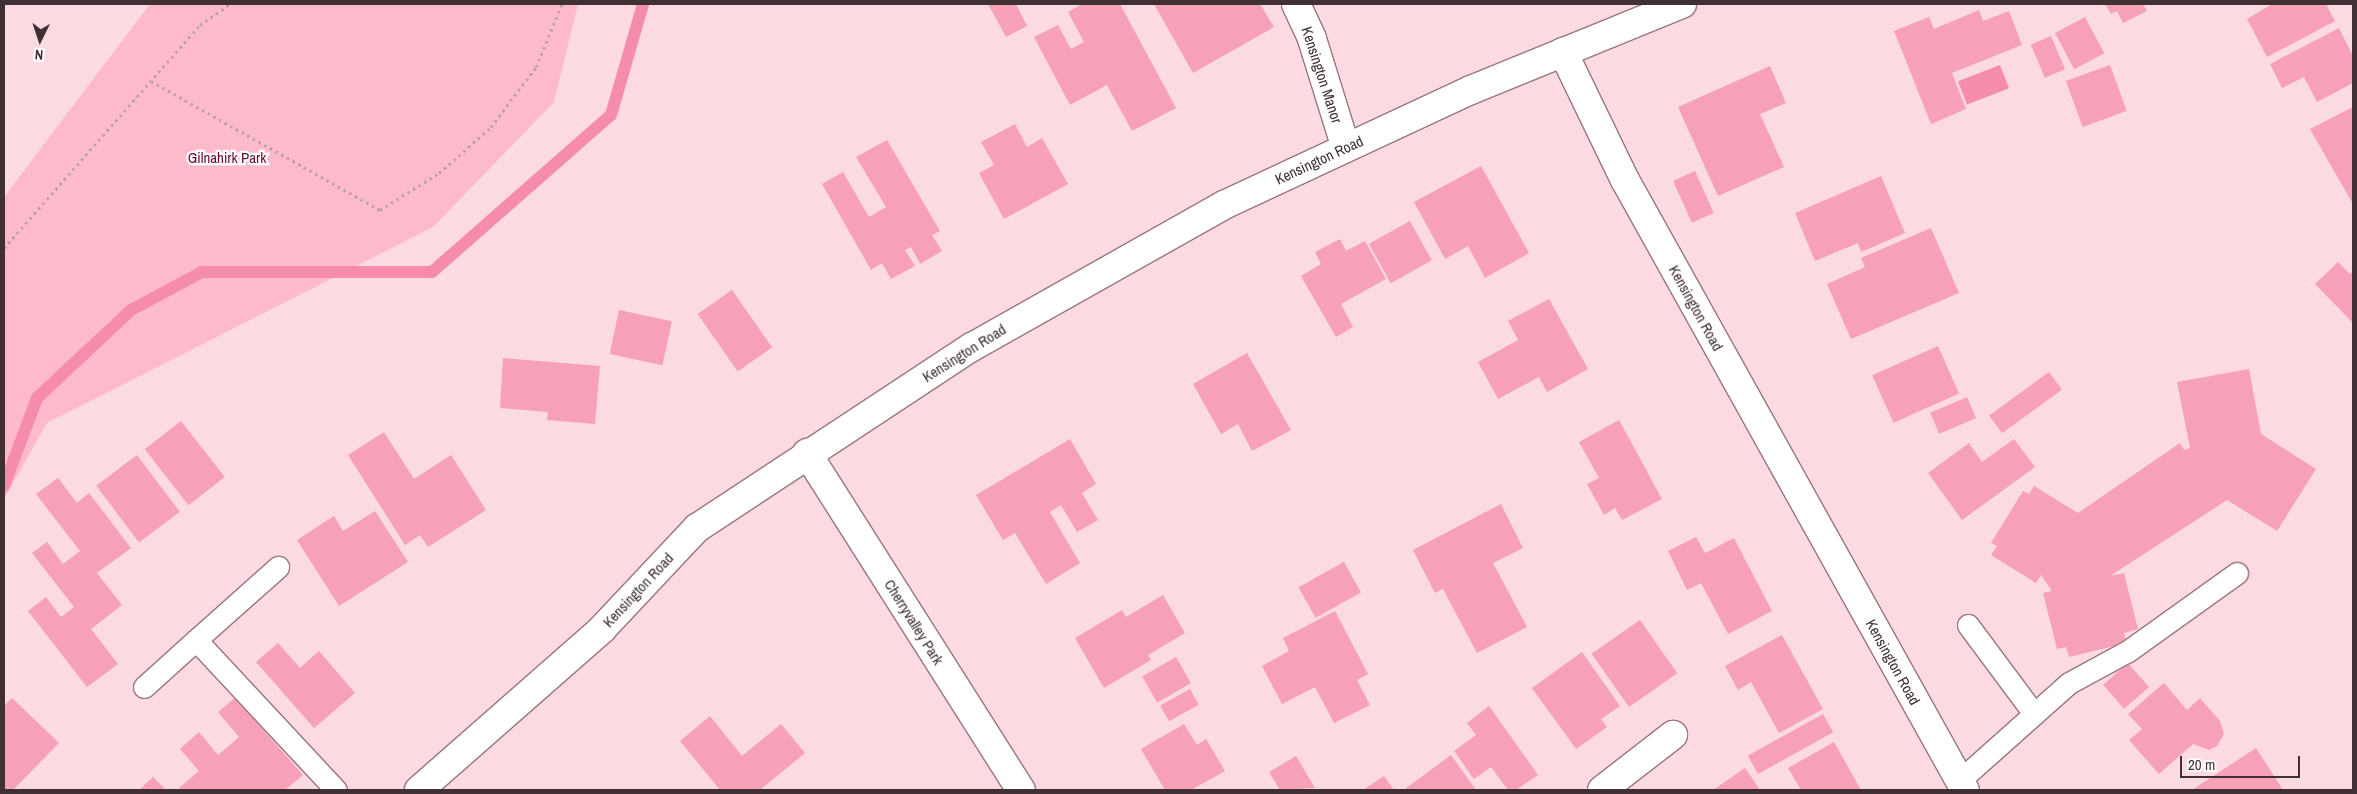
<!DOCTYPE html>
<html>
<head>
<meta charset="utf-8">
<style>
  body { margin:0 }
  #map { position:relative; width:2357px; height:794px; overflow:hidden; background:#fcdae2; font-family:"Archivo Narrow",sans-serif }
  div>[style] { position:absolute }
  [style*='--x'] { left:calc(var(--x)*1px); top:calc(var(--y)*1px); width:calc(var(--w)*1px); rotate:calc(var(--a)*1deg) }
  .green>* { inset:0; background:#fdbacb }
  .water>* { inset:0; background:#f48caa; transform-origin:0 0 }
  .stream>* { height:12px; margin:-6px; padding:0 6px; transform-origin:6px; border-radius:6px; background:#f48caa }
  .building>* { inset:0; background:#f6a1b8; transform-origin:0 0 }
  .path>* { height:3px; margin-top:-1.5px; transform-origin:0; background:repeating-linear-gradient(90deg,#bda1a8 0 2.5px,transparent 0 6.5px) }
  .roads { filter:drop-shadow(1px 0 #9a757e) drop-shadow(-1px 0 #9a757e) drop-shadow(0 1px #9a757e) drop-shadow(0 -1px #9a757e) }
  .service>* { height:21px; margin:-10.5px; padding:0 10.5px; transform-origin:10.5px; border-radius:10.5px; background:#fff }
  .minor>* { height:28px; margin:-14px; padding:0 14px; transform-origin:14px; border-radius:14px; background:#fff }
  span { translate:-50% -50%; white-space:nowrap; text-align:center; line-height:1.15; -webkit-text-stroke:4.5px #fff; paint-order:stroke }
  .street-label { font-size:15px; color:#403034 }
  .park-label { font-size:15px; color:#680a33 }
  .frame { position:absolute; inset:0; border:5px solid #403034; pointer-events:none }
  .north { position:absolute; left:15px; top:15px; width:50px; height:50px; -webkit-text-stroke:4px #fff; paint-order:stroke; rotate:184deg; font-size:14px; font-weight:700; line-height:20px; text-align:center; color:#403034 }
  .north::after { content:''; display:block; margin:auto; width:18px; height:22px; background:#403034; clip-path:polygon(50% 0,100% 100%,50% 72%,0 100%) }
  .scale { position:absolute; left:2180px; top:756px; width:120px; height:22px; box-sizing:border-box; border:2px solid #403034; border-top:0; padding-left:6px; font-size:15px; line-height:18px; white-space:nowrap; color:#403034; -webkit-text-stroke:4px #fff; paint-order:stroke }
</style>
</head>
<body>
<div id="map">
  <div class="green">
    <div style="clip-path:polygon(150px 4px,578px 4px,554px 102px,433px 227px,47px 423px,4px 499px,4px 197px)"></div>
  </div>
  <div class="water">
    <div style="left:2000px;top:65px;width:25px;height:45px;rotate:69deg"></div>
  </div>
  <div class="stream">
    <div style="--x:4;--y:486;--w:94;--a:-69.4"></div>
    <div style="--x:37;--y:398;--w:129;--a:-43.1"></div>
    <div style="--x:131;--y:310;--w:81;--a:-28.2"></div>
    <div style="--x:202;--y:272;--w:230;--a:0"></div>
    <div style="--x:432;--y:272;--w:238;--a:-41.3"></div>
    <div style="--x:611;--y:115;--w:116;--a:-73.9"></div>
  </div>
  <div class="building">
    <div style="clip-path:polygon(988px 4px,1016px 4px,1027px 26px,1006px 37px)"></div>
    <div style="clip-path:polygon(1082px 4px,1120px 4px,1176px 108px,1132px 131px,1107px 85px,1070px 105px,1034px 37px,1058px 25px,1071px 49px,1084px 42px,1068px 12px)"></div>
    <div style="clip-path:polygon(1154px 4px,1260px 4px,1274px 27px,1193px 73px)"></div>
    <div style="clip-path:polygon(2105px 4px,2143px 4px,2147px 11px,2123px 23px,2117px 11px,2111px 14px)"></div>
    <div style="clip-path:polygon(2326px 4px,2335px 21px,2267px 57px,2247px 19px,2272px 4px)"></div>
    <div style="clip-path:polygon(1979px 10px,1983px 21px,2009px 11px,2022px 45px,1952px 73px,1966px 109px,1931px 124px,1894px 31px,1929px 17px,1934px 29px)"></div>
    <div style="left:2085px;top:17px;width:41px;height:34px;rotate:62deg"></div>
    <div style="clip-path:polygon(2339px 28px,2353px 56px,2353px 83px,2317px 102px,2304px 77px,2282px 88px,2270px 64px)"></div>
    <div style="left:2051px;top:36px;width:36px;height:22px;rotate:67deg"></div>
    <div style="left:2110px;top:65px;width:49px;height:47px;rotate:70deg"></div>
    <div style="clip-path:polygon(1770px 66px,1786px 103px,1760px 114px,1784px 167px,1718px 196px,1678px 107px)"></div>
    <div style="clip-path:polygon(2353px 107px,2353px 204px,2310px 129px)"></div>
    <div style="clip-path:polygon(1015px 124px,1027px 147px,1042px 138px,1068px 184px,1004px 219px,979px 173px,994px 165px,981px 142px)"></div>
    <div style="clip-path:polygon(887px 140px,940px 231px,932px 235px,942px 251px,920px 264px,911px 247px,905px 250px,915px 266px,891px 279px,882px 263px,871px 270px,822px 184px,843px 172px,869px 217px,886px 207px,856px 157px)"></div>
    <div style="clip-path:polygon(1481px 166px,1529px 253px,1485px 278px,1468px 246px,1445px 259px,1414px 202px)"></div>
    <div style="left:1695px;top:171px;width:46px;height:24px;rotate:66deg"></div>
    <div style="clip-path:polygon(1881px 176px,1905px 233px,1861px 252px,1858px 243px,1815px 261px,1795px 213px)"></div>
    <div style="left:1410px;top:221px;width:45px;height:47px;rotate:61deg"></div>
    <div style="clip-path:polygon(1931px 228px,1959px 293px,1851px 339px,1827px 284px,1865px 267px,1861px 258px)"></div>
    <div style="clip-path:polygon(1340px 239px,1346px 251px,1365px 241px,1386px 279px,1341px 304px,1353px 327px,1336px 337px,1301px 276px,1321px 264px,1315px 252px)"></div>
    <div style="clip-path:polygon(2338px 262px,2350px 274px,2353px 271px,2353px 323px,2315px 284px)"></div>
    <div style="left:732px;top:290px;width:70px;height:42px;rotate:55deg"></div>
    <div style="clip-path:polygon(1549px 299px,1588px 369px,1547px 392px,1539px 377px,1498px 399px,1478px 362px,1518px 340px,1508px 321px)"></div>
    <div style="left:619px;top:310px;width:54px;height:45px;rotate:12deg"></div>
    <div style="left:1938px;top:346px;width:52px;height:72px;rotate:66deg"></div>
    <div style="clip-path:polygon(1247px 353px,1291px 430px,1252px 451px,1238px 424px,1221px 434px,1193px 384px)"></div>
    <div style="clip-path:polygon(503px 358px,600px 366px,595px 424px,547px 420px,548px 412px,500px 408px)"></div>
    <div style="clip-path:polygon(2249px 369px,2261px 434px,2316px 469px,2277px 531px,2227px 500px,2110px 576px,2124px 573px,2138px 629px,2124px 633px,2126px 643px,2069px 657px,2066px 647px,2057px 649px,2043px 593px,2052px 591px,2041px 575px,2036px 583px,1991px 555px,1997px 546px,1991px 543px,2023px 491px,2029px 494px,2034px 486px,2078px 513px,2180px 443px,2184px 450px,2190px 448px,2177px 382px)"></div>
    <div style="left:2049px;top:372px;width:22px;height:74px;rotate:54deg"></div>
    <div style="left:1967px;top:397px;width:23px;height:40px;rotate:67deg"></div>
    <div style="clip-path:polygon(1619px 420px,1662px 499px,1622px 520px,1615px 508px,1604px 515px,1587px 484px,1599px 478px,1579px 442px)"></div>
    <div style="left:181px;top:421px;width:71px;height:46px;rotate:52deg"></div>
    <div style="clip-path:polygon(384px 432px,414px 479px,451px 455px,486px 510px,428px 547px,420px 535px,405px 545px,348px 455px)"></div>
    <div style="clip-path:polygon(1070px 439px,1096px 484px,1082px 493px,1098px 520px,1077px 532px,1061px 505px,1050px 512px,1080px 563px,1046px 584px,1015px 533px,1003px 540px,976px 495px)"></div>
    <div style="clip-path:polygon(2014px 439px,2035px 467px,1962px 520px,1928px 473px,1969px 443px,1982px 462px)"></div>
    <div style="left:137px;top:455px;width:71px;height:51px;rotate:53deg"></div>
    <div style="clip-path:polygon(58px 478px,77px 503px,89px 493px,131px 548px,97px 573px,122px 605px,91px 629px,118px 664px,87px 687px,28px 611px,46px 597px,61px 617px,74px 607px,32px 553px,47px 542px,63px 564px,80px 551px,36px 494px)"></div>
    <div style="clip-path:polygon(1501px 504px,1523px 548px,1493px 563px,1527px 627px,1477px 653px,1443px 589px,1435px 593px,1413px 550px)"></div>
    <div style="clip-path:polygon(375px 511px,408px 562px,339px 606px,297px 540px,334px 516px,343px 531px)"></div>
    <div style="clip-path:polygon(1696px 537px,1705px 553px,1734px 538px,1772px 611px,1728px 634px,1701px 583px,1687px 590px,1668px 551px)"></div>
    <div style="left:1344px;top:562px;width:35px;height:52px;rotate:61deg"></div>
    <div style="clip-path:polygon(1163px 595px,1185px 633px,1148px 655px,1151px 660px,1104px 688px,1075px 638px,1122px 610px,1126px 617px)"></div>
    <div style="clip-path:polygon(1335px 611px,1368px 674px,1357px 680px,1370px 705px,1334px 723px,1315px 687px,1282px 704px,1262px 666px,1289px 651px,1283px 638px)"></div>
    <div style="left:1640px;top:620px;width:65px;height:59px;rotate:55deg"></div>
    <div style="clip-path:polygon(1782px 635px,1823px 709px,1779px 733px,1751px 682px,1738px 690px,1725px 666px)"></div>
    <div style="clip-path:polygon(278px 643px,300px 668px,319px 651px,355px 693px,314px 728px,256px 662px)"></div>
    <div style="clip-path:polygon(1582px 652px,1620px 706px,1601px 719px,1607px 727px,1576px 749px,1532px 688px)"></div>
    <div style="left:1176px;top:657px;width:30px;height:39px;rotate:60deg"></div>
    <div style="left:2128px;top:663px;width:32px;height:33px;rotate:49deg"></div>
    <div style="clip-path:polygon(2164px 683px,2187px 710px,2200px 698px,2220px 721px,2224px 734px,2217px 746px,2209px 750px,2193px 744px,2159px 774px,2129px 740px,2142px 729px,2128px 714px)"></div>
    <div style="left:1190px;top:689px;width:18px;height:34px;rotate:61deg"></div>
    <div style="clip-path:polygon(12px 698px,59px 743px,13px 790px,4px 790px,4px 706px)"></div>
    <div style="clip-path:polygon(235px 698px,303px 775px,285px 790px,181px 790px,179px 788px,199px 771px,180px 749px,199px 732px,218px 755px,239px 737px,218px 712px)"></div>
    <div style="clip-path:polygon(1489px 706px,1538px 775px,1516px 790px,1508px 790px,1491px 767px,1474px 779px,1454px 751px,1476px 735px,1467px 723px)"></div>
    <div style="left:1823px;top:714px;width:21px;height:86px;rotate:61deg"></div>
    <div style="clip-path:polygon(710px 716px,742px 756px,781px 724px,805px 753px,760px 790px,720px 790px,680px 741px)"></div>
    <div style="clip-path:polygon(1184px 724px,1197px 745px,1206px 739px,1225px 771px,1191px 790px,1165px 790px,1141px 749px)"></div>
    <div style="clip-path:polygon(1834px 742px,1861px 790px,1801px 790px,1788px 768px)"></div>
    <div style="clip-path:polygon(2256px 748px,2283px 790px,2192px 790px)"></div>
    <div style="clip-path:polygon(1451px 755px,1476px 790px,1406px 790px,1405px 789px)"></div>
    <div style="clip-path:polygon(1296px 756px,1315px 788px,1280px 790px,1269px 772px)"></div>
    <div style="clip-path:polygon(1745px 768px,1760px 790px,1713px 790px)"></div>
    <div style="clip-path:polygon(1384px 776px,1394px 790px,1363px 790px)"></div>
    <div style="clip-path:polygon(153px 777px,166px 790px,139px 790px)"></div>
  </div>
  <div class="path">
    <div style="--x:151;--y:81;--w:263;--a:29.4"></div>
    <div style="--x:380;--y:210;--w:70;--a:-32.1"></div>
    <div style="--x:439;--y:173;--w:69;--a:-41.5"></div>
    <div style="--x:491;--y:127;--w:75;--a:-53.1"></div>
    <div style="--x:536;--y:67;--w:68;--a:-67.6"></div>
    <div style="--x:4;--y:248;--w:297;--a:-48.7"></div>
    <div style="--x:200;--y:25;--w:37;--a:-35"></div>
  </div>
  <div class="roads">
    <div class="service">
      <div style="--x:1968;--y:625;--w:111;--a:53.4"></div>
      <div style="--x:196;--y:640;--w:110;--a:-41.7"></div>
      <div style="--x:144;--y:687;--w:70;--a:-42.1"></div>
      <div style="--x:196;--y:640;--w:205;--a:47"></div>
      <div style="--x:1959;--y:781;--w:147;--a:-41.7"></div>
      <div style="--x:2069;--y:683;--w:67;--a:-28.5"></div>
      <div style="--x:2128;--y:651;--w:134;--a:-35.6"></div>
    </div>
    <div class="minor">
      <div style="--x:1296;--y:4;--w:38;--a:65"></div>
      <div style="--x:1312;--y:39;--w:114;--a:72.7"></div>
      <div style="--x:1563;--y:52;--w:142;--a:64.2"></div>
      <div style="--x:1625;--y:180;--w:698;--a:60.87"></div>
      <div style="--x:807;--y:453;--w:399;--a:57.6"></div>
      <div style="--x:419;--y:790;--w:244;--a:-41.3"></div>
      <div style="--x:602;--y:629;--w:139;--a:-46.8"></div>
      <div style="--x:697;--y:528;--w:329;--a:-33.4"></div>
      <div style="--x:972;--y:347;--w:289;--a:-29.4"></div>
      <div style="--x:1224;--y:205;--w:272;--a:-25"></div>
      <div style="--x:1471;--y:90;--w:228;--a:-22.2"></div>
      <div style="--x:1602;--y:790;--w:90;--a:-37.8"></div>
    </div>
  </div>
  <div class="street-label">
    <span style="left:1322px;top:75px;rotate:72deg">Kensington Manor</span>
    <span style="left:1319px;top:160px;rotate:-25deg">Kensington Road</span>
    <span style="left:1696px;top:308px;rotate:61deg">Kensington Road</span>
    <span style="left:964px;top:353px;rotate:-32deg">Kensington Road</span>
    <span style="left:638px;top:590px;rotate:-47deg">Kensington Road</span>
    <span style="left:914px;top:622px;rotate:58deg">Cherryvalley Park</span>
    <span style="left:1893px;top:662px;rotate:61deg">Kensington Road</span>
  </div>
  <div class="park-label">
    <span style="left:227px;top:158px">Gilnahirk Park</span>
  </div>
  <div class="frame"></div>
  <div class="north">N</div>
  <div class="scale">20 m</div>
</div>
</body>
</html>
